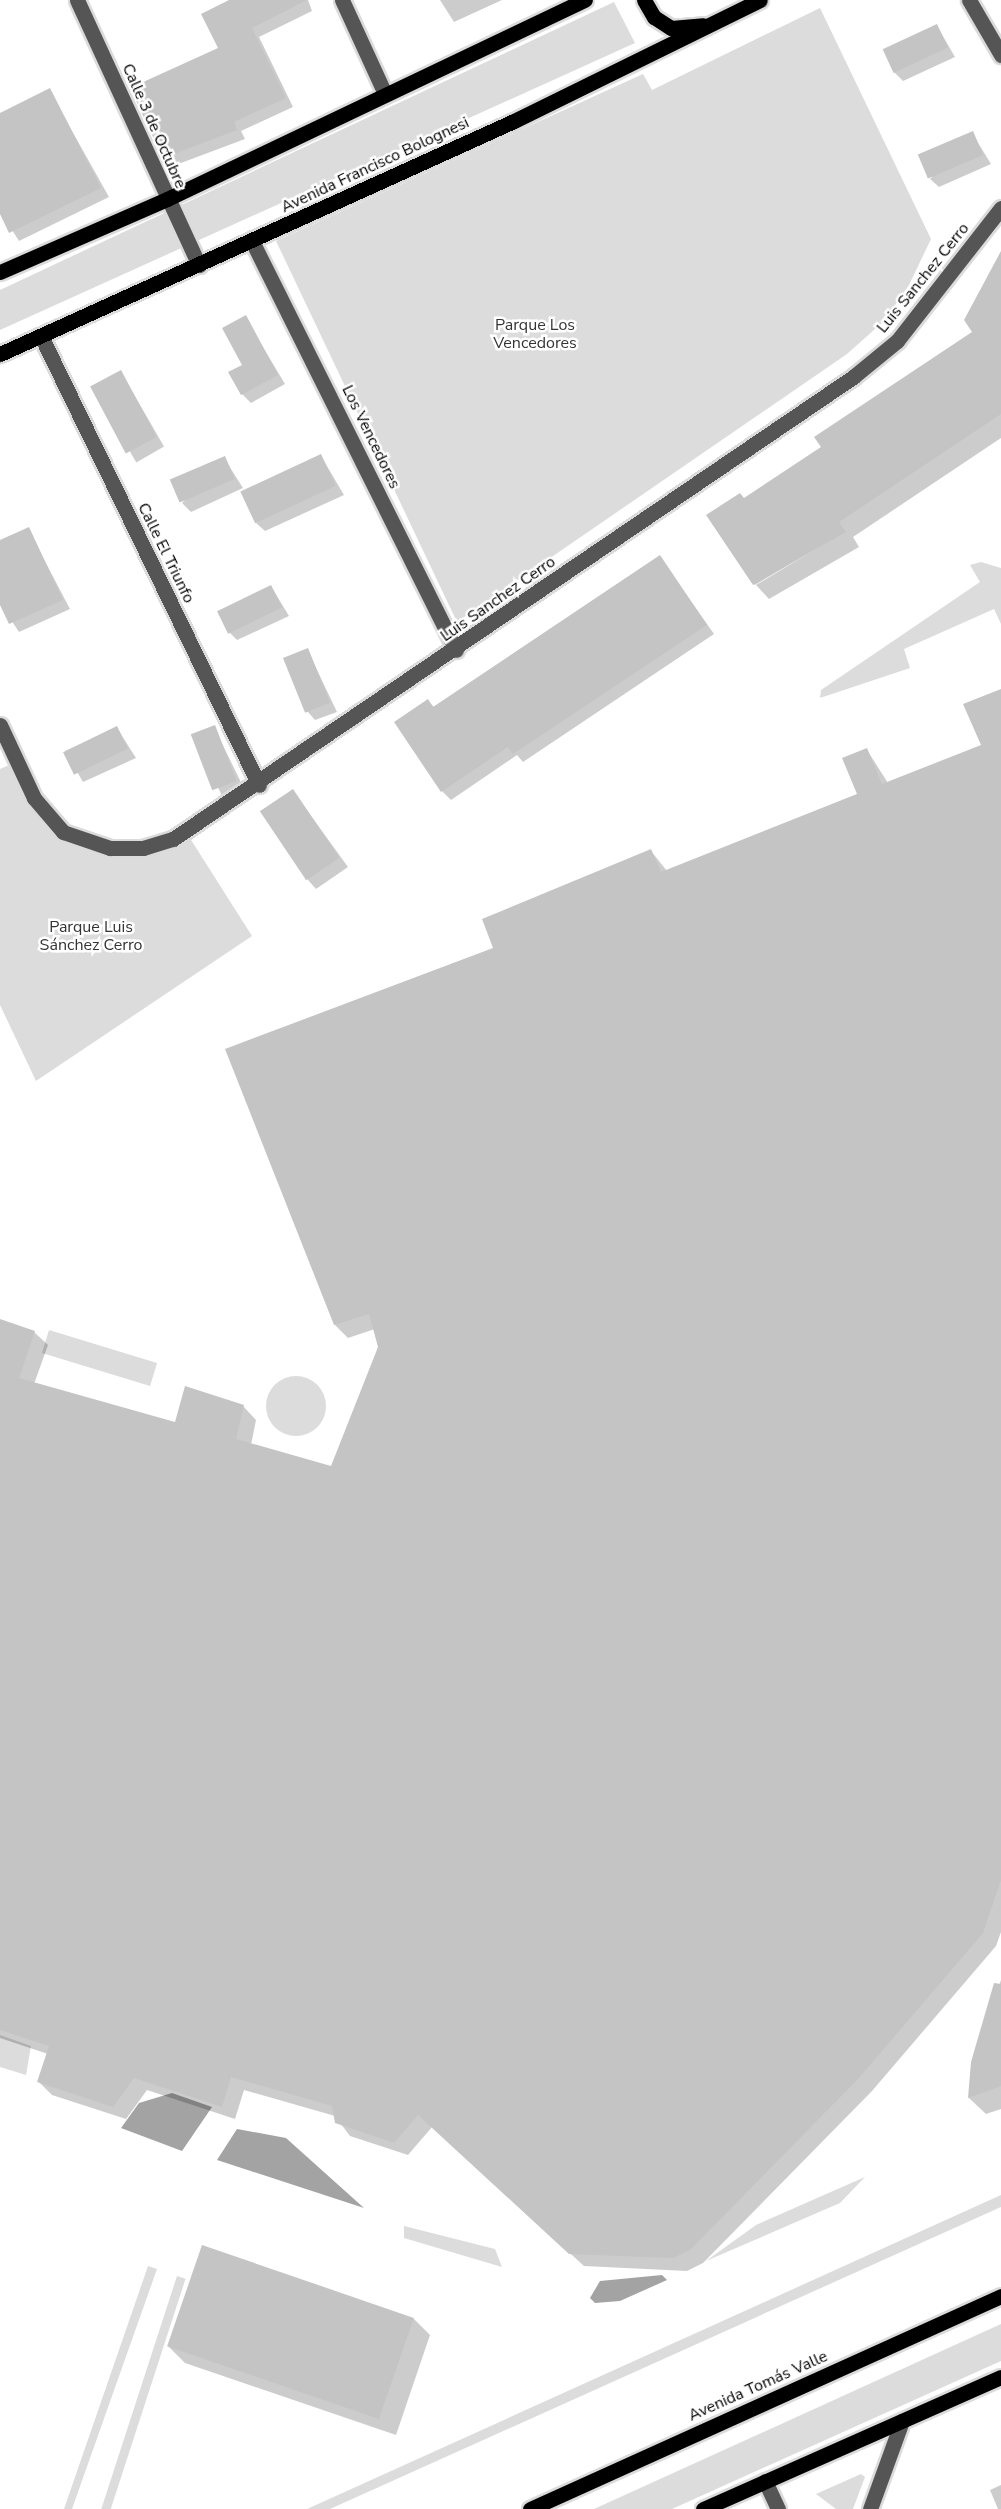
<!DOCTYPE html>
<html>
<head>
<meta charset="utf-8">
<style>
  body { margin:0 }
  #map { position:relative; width:1001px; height:2509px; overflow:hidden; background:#fff; font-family:"Nunito Sans",sans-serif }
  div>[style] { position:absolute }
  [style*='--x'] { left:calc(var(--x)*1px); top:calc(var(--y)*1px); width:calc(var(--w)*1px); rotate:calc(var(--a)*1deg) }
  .green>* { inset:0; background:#dcdcdc; transform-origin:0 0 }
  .round { border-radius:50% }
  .water>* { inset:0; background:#a3a3a3 }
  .shadow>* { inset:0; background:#0003; transform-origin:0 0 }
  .building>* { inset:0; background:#c4c4c4; transform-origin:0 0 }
  .roads { filter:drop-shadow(2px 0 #dbdbdb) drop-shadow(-2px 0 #dbdbdb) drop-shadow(0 2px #dbdbdb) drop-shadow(0 -2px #dbdbdb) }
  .minor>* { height:15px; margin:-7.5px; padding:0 7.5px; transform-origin:7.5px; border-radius:7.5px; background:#555 }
  .major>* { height:15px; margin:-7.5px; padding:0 7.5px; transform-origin:7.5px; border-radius:7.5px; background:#000 }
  span { translate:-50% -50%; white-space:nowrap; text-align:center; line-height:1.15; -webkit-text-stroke:5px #fff; paint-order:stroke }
  .street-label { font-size:16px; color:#000 }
  .park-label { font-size:16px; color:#333 }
</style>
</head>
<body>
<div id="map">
  <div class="green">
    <div style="clip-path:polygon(614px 2px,635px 43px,0 330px,0 290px)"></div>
    <div style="clip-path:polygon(820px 8px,931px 239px,909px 285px,884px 321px,847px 354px,457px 622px,276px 241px,643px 74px,652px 90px)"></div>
    <div style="clip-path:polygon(981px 562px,1001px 568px,1001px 624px,994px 609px,904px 649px,910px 668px,820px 698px,821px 690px,980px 582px,970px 565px)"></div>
    <div style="clip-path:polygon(16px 762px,53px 823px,109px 848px,186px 832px,252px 936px,36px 1081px,0 1005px,0 769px)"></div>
    <div style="left:49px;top:1330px;width:113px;height:24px;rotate:17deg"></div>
    <div class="round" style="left:266px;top:1376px;width:60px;height:60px"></div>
    <div style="clip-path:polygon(0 2035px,31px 2046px,26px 2075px,0 2067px)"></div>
    <div style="clip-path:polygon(865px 2177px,840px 2203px,706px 2261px,756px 2225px)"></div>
    <div style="clip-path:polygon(1001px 2195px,1001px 2207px,330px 2509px,307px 2509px)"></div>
    <div style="clip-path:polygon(404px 2226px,495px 2249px,502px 2267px,404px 2238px)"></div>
    <div style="clip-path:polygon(148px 2266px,157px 2269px,72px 2509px,64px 2509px)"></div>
    <div style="left:177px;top:2276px;width:9px;height:247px;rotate:18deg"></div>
    <div style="clip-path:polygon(1001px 2324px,1001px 2361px,672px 2509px,594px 2509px)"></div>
    <div style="clip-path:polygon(861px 2474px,865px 2477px,853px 2509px,836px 2509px,816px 2494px)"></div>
  </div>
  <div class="water">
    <div style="clip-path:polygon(172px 2093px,212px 2107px,182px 2151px,121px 2128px,139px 2103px)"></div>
    <div style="clip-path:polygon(237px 2129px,286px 2138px,364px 2208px,217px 2160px)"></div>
    <div style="clip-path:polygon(662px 2275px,667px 2280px,620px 2301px,595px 2303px,590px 2298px,600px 2281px)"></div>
  </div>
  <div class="shadow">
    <div style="clip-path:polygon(232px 0,308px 0,312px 11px,259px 37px,293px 107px,241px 131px,245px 139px,173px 166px,164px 157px,221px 49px)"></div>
    <div style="clip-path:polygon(440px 0,502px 0,454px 22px)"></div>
    <div style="clip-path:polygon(937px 26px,955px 57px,903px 81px,894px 72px)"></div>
    <div style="clip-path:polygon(49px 90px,109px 197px,19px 241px,0 211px,0 115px)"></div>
    <div style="clip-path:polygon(972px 133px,991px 164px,939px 187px,930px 179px)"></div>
    <div style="clip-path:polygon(1001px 254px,1001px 438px,853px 537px,859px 547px,769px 599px,756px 585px,852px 527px,755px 585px,709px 516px,745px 499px,823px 448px,974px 332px)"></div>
    <div style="clip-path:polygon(245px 317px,285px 384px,251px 403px,242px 394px)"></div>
    <div style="left:121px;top:372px;width:86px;height:32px;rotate:60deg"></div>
    <div style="clip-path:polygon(321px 456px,344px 495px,265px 531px,256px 523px)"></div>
    <div style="clip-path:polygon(224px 458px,243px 488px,191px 512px,182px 503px)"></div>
    <div style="clip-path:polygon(28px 529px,70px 609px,19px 632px,0 603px,0 541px)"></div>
    <div style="clip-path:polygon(660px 557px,714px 634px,523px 762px,517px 755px,451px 800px,442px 791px,428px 701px,435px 708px)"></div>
    <div style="clip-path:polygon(271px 586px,289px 616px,237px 640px,228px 631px)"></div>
    <div style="clip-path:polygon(307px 649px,337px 712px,315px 720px,307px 711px)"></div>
    <div style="clip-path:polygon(1001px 690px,1001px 1932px,996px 1946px,872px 2091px,703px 2263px,687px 2271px,584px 2266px,432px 2127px,408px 2155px,350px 2136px,335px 2116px,244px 2090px,235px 2119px,147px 2090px,126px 2119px,52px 2095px,39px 2082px,48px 2054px,0 2038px,0 1320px,34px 1332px,48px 1345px,34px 1384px,176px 1424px,243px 1406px,256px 1420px,251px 1445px,332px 1468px,380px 1347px,375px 1329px,348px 1338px,335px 1325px,495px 949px,651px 851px,667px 871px,859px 795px,867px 750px,888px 783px,983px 746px)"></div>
    <div style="left:214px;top:727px;width:69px;height:23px;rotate:64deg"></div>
    <div style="clip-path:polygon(117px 728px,136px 758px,83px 782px,65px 751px)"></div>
    <div style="clip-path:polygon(293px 791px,348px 867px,316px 889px,308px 880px)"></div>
    <div style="clip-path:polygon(1001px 1980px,1001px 2109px,986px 2114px,969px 2098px,972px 2062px)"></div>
    <div style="clip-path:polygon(413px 2318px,430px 2335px,396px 2435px,185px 2363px,168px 2346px)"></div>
    <div style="clip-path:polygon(1001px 2485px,1001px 2509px,998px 2509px,990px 2490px)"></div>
  </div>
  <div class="building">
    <div style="clip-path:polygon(229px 0,307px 0,252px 28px,286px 98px,234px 122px,237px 130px,163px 158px,130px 88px,218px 48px,201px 14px)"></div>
    <div style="left:937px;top:24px;width:26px;height:60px;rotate:65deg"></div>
    <div style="clip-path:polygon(50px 88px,101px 188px,9px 233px,0 214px,0 113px)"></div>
    <div style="left:973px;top:131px;width:26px;height:60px;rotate:67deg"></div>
    <div style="clip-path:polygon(1001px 251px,1001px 414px,839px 522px,846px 532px,753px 585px,706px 515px,740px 493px,744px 498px,821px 447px,814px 437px,972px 332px,964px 320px)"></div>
    <div style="clip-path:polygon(246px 315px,278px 375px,241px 395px,228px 372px,242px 365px,222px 328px)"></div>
    <div style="left:121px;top:370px;width:76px;height:35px;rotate:62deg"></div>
    <div style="left:321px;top:454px;width:35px;height:89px;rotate:65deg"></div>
    <div style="left:225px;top:456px;width:25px;height:60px;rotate:67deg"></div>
    <div style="clip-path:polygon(29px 527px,63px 600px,9px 624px,0 605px,0 540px)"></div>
    <div style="clip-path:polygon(660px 555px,707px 625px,513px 754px,508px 747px,441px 792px,394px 722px,428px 699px,433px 707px)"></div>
    <div style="left:271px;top:585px;width:25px;height:60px;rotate:64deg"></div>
    <div style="left:308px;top:648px;width:59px;height:27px;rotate:68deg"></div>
    <div style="clip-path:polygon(1001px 689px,1001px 1880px,983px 1933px,859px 2078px,690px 2250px,673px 2258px,569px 2254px,418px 2115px,394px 2143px,335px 2123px,332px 2106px,231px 2077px,222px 2107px,134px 2078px,113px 2107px,37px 2082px,49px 2046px,0 2030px,0 1319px,35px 1331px,19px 1378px,175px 1422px,185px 1386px,244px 1405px,236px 1439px,331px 1466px,378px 1347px,369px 1314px,334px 1325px,225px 1049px,493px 948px,482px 919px,651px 849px,661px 872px,857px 794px,842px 758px,867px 748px,882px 784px,981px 745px,963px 704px)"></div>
    <div style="left:215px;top:725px;width:60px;height:26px;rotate:69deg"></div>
    <div style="left:117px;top:726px;width:25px;height:60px;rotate:64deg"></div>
    <div style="left:293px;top:789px;width:83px;height:40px;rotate:56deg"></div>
    <div style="clip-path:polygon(994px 1983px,1001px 1984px,1001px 2086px,968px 2098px,971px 2062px)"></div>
    <div style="left:202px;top:2245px;width:224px;height:107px;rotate:19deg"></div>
  </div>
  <div class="roads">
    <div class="minor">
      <div style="--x:77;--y:0;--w:292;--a:65.3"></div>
      <div style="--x:342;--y:0;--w:103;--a:65.4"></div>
      <div style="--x:969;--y:0;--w:64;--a:59.8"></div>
      <div style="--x:252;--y:241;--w:457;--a:63.5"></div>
      <div style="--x:41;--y:336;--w:499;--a:64.1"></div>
      <div style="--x:0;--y:725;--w:81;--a:65"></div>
      <div style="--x:34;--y:798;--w:45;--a:49.5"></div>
      <div style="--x:63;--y:832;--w:50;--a:18.8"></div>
      <div style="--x:110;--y:848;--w:33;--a:0"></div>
      <div style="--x:143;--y:848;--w:31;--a:-17"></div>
      <div style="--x:173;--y:839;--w:822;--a:-34.19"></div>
      <div style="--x:853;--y:377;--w:57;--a:-39.3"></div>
      <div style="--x:897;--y:341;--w:169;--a:-52"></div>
      <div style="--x:765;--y:2481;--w:31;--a:65"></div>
      <div style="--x:870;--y:2509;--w:94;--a:-70"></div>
    </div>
    <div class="major">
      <div style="--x:644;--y:0;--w:20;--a:60"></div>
      <div style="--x:654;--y:17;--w:20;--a:33"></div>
      <div style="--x:671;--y:28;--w:32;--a:-5"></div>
      <div style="--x:0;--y:272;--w:182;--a:-23.6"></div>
      <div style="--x:167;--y:199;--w:463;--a:-25.5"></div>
      <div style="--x:0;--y:354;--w:564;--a:-24.39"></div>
      <div style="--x:514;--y:121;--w:274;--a:-26.2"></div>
      <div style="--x:530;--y:2509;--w:517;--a:-24.33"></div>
      <div style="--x:703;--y:2509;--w:326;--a:-23.9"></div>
    </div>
  </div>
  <div class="street-label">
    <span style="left:154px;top:126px;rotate:66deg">Calle 3 de Octubre</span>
    <span style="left:375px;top:165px;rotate:-25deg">Avenida Francisco Bolognesi</span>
    <span style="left:923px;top:278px;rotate:-51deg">Luis Sanchez Cerro</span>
    <span style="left:371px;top:437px;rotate:64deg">Los Vencedores</span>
    <span style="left:166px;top:553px;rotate:64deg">Calle El Triunfo</span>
    <span style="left:498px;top:599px;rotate:-35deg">Luis Sanchez Cerro</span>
    <span style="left:758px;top:2386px;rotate:-24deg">Avenida Tomás Valle</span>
  </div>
  <div class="park-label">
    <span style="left:535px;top:334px">Parque Los<br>Vencedores</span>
    <span style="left:91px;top:936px">Parque Luis<br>Sánchez Cerro</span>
  </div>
</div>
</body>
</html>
